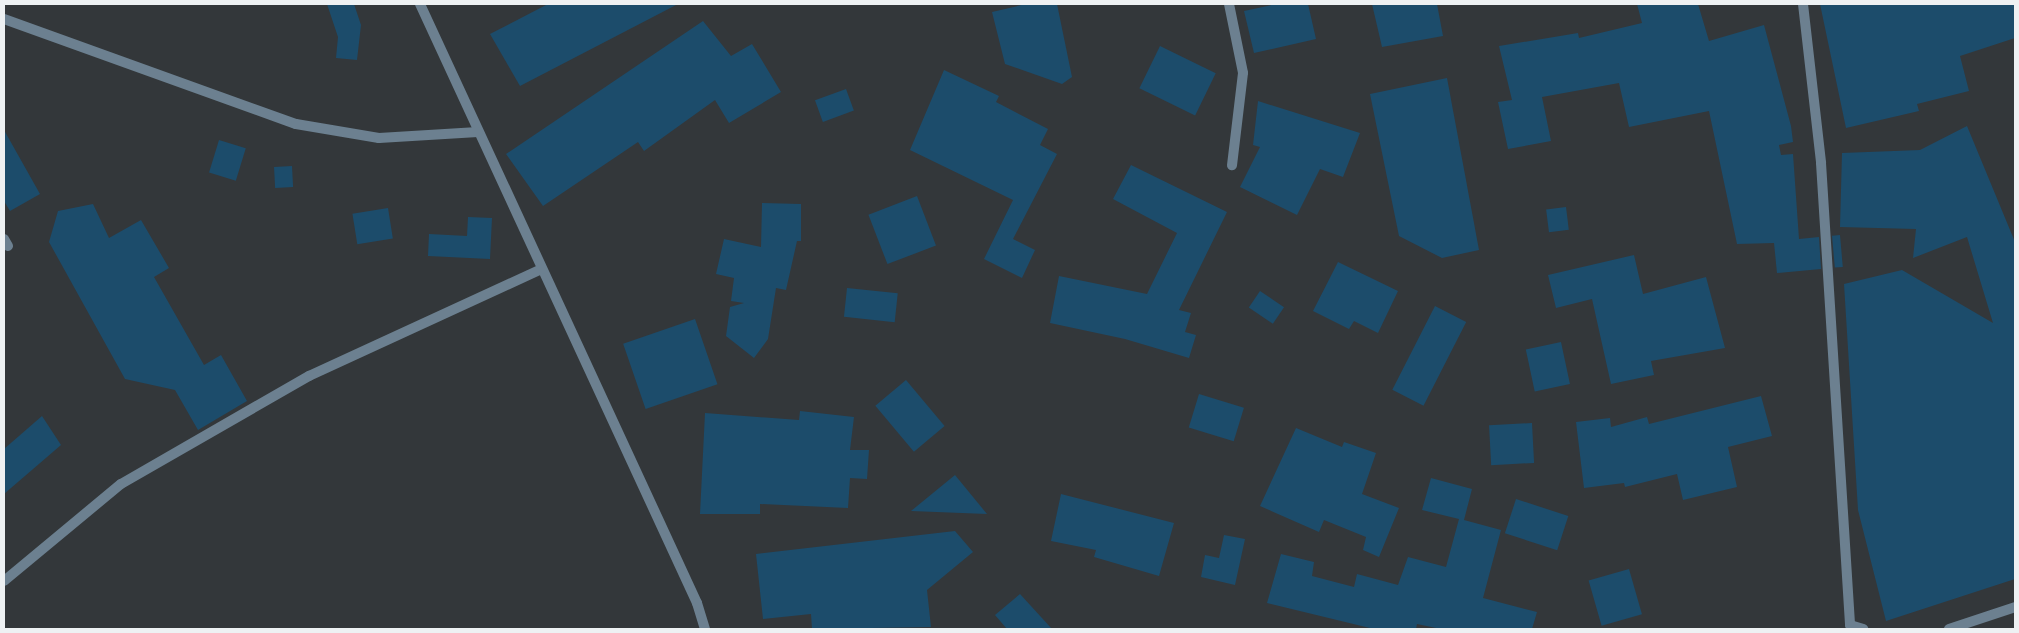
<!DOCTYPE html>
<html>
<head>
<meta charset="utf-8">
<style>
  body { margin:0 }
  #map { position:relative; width:2019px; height:633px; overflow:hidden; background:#33373a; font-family:"PT Sans",sans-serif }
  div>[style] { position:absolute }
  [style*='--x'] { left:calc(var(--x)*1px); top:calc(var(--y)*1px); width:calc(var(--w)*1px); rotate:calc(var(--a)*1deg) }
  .building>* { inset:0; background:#1c4c6b; transform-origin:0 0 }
  .minor>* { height:10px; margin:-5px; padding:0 5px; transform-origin:5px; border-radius:5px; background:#6c8090 }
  span { translate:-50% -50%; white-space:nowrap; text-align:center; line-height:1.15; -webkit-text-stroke:5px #33373a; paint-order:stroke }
  .frame { position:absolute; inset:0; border:5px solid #eef1f3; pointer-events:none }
</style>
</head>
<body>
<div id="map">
  <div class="building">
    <div style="clip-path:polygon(327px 4px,354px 4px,361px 25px,357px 60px,336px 58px,338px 37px)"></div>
    <div style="clip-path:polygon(548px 4px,678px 4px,520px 86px,490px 34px)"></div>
    <div style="clip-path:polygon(1026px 4px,1057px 4px,1072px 77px,1062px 84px,1005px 64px,992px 12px)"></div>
    <div style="clip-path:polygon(1276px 4px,1308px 4px,1316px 39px,1254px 53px,1244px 11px)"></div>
    <div style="clip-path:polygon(1372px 4px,1437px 4px,1443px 36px,1382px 47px)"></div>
    <div style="clip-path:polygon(1637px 4px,1698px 4px,1709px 41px,1764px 25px,1791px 126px,1793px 142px,1779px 145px,1781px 155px,1793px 154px,1799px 239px,1819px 237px,1821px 269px,1777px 273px,1774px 243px,1737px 244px,1709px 111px,1629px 127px,1619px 83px,1542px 97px,1551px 141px,1508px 149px,1498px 102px,1512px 100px,1499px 46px,1578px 33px,1579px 38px,1642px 23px)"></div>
    <div style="clip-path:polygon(1820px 4px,2015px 4px,2015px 38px,1960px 56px,1969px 91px,1917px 104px,1919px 111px,1846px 128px)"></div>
    <div style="clip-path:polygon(703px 21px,731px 56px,752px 44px,781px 92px,729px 123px,715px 100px,644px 151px,638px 142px,543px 206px,506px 154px)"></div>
    <div style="left:1160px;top:46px;width:62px;height:47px;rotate:26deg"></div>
    <div style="clip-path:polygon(944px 70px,999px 96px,996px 102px,1048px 129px,1040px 145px,1057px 154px,1013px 239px,1035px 250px,1022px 278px,984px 259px,1013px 200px,910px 150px)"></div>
    <div style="clip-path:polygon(1447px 78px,1479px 250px,1442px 258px,1399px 236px,1370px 94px)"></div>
    <div style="left:846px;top:89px;width:23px;height:33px;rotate:70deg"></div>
    <div style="clip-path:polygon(1258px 101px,1360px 133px,1343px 177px,1320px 169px,1297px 215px,1240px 187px,1260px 147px,1253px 145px)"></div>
    <div style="clip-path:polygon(1967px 126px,2015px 242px,2015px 579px,1886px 621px,1858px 510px,1844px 284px,1902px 270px,1993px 323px,1967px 237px,1913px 258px,1916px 229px,1840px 227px,1842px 153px,1920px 150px)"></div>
    <div style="clip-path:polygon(4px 130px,40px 194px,10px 211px,4px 201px)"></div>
    <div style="left:219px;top:140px;width:28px;height:34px;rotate:17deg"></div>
    <div style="clip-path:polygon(1131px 165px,1227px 212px,1179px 310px,1191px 313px,1185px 332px,1196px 335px,1189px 358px,1125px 339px,1050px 323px,1059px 276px,1147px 294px,1177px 233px,1113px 199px)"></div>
    <div style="left:292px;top:166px;width:21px;height:18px;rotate:87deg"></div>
    <div style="left:917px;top:196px;width:53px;height:52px;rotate:69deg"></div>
    <div style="clip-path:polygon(762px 203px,801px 204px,801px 241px,797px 241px,786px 290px,776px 288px,768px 339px,754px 358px,726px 336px,730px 307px,744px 303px,731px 301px,734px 278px,716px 274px,724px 239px,761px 247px)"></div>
    <div style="clip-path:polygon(93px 204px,109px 238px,141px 220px,169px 268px,154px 277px,204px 365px,221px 355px,247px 401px,198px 430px,175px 390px,125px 379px,49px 242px,58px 211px)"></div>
    <div style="left:1566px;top:207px;width:23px;height:20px;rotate:83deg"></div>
    <div style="left:388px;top:208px;width:31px;height:36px;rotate:81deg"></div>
    <div style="clip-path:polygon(468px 217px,492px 218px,490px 259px,428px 256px,429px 234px,467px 236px)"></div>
    <div style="left:1840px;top:235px;width:32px;height:8px;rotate:85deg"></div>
    <div style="clip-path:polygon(1634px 255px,1643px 294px,1706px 277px,1725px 348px,1651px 361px,1654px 375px,1611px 384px,1592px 299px,1556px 308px,1548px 275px)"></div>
    <div style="clip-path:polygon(1338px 262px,1398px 291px,1378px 333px,1354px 321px,1349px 329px,1313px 311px)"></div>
    <div style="left:847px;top:288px;width:51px;height:29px;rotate:6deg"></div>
    <div style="left:1260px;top:291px;width:29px;height:20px;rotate:34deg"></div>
    <div style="left:1435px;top:306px;width:35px;height:94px;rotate:27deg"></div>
    <div style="left:695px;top:319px;width:69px;height:76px;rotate:71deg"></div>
    <div style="left:1561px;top:342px;width:43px;height:36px;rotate:78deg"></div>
    <div style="left:906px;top:380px;width:60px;height:40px;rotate:50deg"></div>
    <div style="left:1199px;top:394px;width:47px;height:35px;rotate:17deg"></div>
    <div style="clip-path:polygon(1761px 396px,1772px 436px,1728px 447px,1737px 487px,1683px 500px,1677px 474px,1625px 487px,1624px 483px,1584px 488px,1576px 422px,1610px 418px,1611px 427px,1647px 417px,1649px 424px)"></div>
    <div style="clip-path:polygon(800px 411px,854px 417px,850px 450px,869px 450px,867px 479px,850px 478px,848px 508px,760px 504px,760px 514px,700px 514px,705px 413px,799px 420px)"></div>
    <div style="clip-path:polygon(42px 416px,61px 445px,4px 494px,4px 449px)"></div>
    <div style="left:1532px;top:423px;width:40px;height:43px;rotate:87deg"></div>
    <div style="clip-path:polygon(1296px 428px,1342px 447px,1344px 442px,1376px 453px,1362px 494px,1399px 508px,1379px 557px,1363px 550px,1366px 537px,1324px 520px,1319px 532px,1260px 506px)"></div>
    <div style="clip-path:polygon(955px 475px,987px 514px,911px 511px)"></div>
    <div style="clip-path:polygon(1431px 478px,1472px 489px,1464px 520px,1501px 530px,1483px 598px,1537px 612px,1532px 629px,1441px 629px,1417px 624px,1416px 629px,1374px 629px,1267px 603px,1281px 554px,1314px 562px,1312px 576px,1354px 587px,1357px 574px,1398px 585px,1408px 557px,1446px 567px,1459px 519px,1422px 510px)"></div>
    <div style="clip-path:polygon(1061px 494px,1174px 523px,1159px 576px,1094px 557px,1096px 550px,1051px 541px)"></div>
    <div style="left:1516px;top:499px;width:55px;height:36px;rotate:18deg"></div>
    <div style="clip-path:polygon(955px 531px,973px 552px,927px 590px,931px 627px,812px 629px,811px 614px,763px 619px,756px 554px)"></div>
    <div style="clip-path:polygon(1224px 535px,1245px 539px,1235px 585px,1201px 577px,1205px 555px,1219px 558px)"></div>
    <div style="left:1629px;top:569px;width:47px;height:42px;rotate:74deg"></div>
    <div style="clip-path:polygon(1020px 594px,1052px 629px,1007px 629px,995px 615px)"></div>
  </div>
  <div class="minor">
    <div style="--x:420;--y:4;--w:660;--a:65.18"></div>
    <div style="--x:697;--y:603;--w:27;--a:73"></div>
    <div style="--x:1229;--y:4;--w:70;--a:78.5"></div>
    <div style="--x:1243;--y:73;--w:93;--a:96.8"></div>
    <div style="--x:1803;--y:4;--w:160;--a:83.5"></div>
    <div style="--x:1821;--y:163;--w:463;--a:86.4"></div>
    <div style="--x:1850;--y:625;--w:14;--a:17"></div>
    <div style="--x:4;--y:19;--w:310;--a:19.8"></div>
    <div style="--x:296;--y:124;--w:84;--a:9.6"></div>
    <div style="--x:379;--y:138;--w:99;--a:-3.5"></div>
    <div style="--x:4;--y:239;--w:8;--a:60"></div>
    <div style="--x:4;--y:581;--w:152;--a:-39.7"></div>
    <div style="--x:121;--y:484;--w:217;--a:-29.9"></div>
    <div style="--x:309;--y:376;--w:256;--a:-24.7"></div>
    <div style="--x:1949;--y:629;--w:70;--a:-18.4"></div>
  </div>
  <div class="frame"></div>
</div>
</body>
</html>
